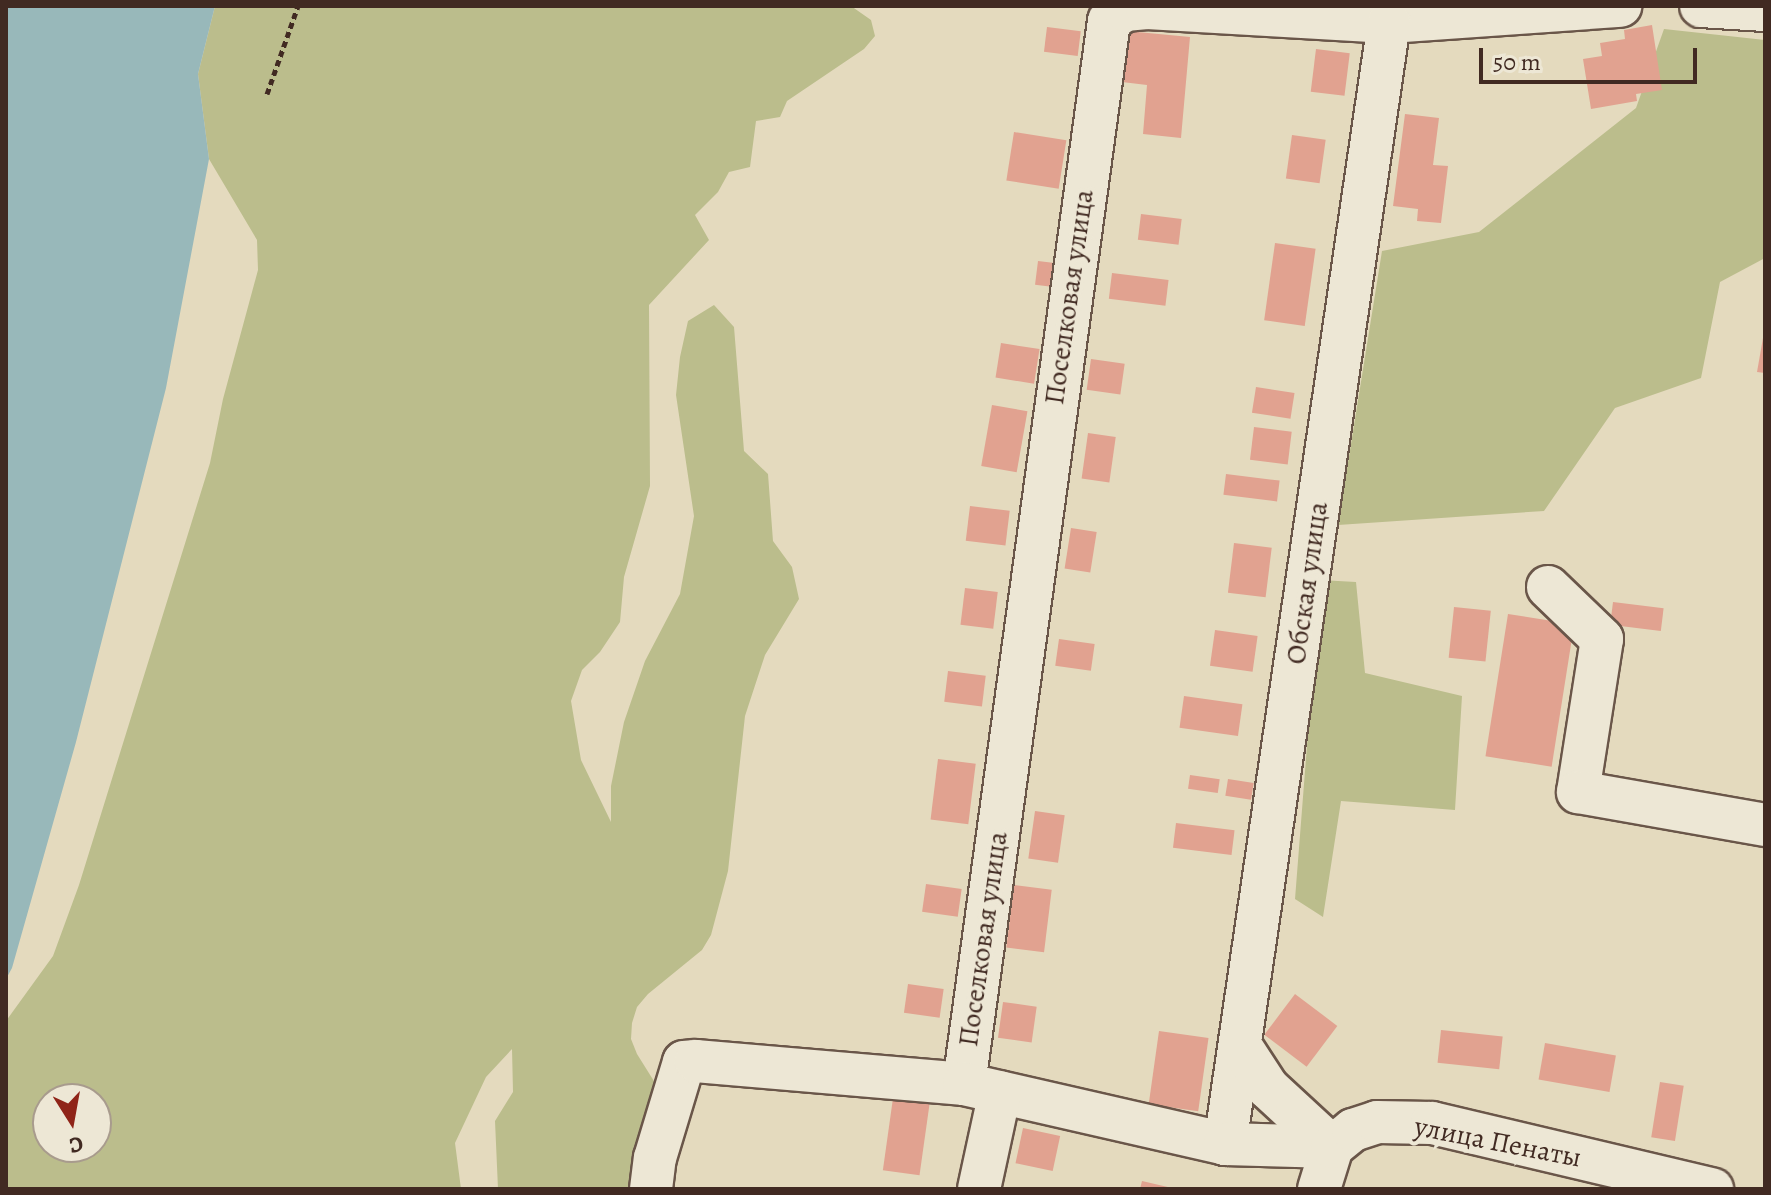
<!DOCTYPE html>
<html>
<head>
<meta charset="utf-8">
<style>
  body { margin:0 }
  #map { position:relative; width:1771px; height:1195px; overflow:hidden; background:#e4dabe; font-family:Alegreya,serif }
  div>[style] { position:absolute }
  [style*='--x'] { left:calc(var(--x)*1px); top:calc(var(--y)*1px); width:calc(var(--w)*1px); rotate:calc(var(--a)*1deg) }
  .green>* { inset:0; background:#bbbd8c }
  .water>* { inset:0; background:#98b8ba }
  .building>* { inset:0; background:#e1a290; transform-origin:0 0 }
  .path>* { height:5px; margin-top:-2.5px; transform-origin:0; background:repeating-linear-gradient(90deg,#412a22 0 6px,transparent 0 10px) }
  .roads { filter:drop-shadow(2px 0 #6a5649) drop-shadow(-2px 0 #6a5649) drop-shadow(0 2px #6a5649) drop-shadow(0 -2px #6a5649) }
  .minor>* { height:42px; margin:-21px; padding:0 21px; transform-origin:21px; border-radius:21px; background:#ede7d5 }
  span { translate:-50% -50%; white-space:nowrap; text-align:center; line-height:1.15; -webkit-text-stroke:8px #ede7d5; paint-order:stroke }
  .street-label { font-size:28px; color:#412a22 }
  .frame { position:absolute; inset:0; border:8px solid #412a22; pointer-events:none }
  .north { position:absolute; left:32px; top:1083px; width:80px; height:80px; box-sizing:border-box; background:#ede7d5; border:2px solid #a89b8d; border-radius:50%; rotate:169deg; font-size:22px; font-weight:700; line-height:32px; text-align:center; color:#412a22 }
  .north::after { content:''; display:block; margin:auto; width:28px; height:36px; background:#8f2418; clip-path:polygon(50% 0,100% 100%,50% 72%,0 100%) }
  .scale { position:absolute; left:1479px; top:48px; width:218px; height:36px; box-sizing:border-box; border:4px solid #412a22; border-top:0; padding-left:10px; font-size:24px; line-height:28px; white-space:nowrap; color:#412a22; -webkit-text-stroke:6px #ede7d5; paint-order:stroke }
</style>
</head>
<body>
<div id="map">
  <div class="green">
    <div style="clip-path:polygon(evenodd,215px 6px,851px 6px,871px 20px,875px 36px,864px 49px,787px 101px,780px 117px,756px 121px,750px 167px,729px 172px,718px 192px,695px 215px,709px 240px,649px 305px,650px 486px,624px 577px,620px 622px,600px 652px,582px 670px,571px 701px,581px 760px,611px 822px,611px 786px,624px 722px,645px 661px,680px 594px,694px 516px,676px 395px,680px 357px,688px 321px,714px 305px,734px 327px,744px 451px,768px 474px,773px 541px,792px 567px,799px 599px,765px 655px,745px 716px,728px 871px,711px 935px,702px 950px,648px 994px,637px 1007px,632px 1023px,631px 1039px,637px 1054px,667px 1102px,670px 1189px,498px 1189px,495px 1121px,513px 1092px,512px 1049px,486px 1077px,455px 1143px,461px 1189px,6px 1189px,6px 1021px,53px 956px,79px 885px,210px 463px,223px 399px,258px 270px,257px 240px,209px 159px,198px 74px,215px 6px,48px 1099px,96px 1099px,96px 1147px,48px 1147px,48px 1099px)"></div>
    <div style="clip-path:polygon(1664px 29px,1765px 40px,1765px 258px,1720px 282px,1701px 378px,1615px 408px,1544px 511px,1338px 525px,1382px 251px,1479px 232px,1636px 108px)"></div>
    <div style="clip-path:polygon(1320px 580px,1356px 582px,1365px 673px,1462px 696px,1455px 810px,1341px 801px,1323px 917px,1295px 899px)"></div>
  </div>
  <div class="water">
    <div style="clip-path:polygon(6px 6px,215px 6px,198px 74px,209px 159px,166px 388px,76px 742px,12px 968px,6px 979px)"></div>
  </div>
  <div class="building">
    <div style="clip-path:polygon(1652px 25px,1662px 90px,1636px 94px,1637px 101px,1591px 109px,1583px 59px,1602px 56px,1600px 43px,1625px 39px,1624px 30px)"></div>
    <div style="left:1047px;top:27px;width:34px;height:25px;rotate:7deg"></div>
    <div style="clip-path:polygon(1127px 31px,1190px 37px,1181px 138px,1143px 134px,1147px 85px,1122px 82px)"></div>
    <div style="left:1316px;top:49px;width:34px;height:43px;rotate:7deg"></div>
    <div style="clip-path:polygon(1405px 114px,1439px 118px,1433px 165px,1448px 166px,1441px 223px,1417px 221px,1418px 209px,1393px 206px)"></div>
    <div style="left:1014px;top:132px;width:53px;height:49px;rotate:9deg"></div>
    <div style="left:1292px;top:135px;width:34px;height:44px;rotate:8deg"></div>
    <div style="left:1141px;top:214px;width:41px;height:26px;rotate:7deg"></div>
    <div style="left:1275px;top:243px;width:41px;height:78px;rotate:8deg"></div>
    <div style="left:1038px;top:261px;width:23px;height:24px;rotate:7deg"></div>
    <div style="left:1112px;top:273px;width:57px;height:26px;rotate:7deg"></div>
    <div style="clip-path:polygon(1763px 338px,1765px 338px,1765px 373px,1757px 372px)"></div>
    <div style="left:1001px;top:343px;width:39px;height:35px;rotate:9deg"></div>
    <div style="left:1091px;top:359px;width:34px;height:31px;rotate:8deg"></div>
    <div style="left:1256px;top:387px;width:39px;height:26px;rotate:9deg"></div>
    <div style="left:992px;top:405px;width:36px;height:62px;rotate:10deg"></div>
    <div style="left:1254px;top:427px;width:38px;height:33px;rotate:7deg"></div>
    <div style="left:1088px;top:433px;width:28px;height:46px;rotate:8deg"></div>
    <div style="left:1226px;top:474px;width:54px;height:21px;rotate:7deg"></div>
    <div style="left:970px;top:506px;width:40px;height:35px;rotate:7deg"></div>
    <div style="left:1071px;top:528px;width:26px;height:41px;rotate:9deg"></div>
    <div style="left:1234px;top:543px;width:38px;height:50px;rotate:7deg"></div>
    <div style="left:965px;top:588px;width:33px;height:37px;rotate:7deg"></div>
    <div style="left:1613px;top:602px;width:51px;height:23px;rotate:7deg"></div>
    <div style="left:1454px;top:607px;width:37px;height:51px;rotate:6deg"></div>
    <div style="left:1508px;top:614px;width:67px;height:144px;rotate:9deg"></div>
    <div style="left:1215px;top:630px;width:43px;height:36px;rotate:8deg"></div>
    <div style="left:1059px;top:639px;width:36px;height:27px;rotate:8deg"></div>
    <div style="left:948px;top:671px;width:38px;height:31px;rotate:7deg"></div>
    <div style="left:1184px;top:696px;width:59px;height:32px;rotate:8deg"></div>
    <div style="left:938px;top:759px;width:38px;height:61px;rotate:7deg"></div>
    <div style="left:1190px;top:775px;width:30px;height:14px;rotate:8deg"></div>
    <div style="left:1228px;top:779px;width:26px;height:17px;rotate:9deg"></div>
    <div style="left:1035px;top:811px;width:30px;height:48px;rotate:8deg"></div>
    <div style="left:1176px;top:823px;width:59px;height:25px;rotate:7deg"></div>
    <div style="left:926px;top:884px;width:36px;height:28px;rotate:8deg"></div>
    <div style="left:1014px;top:885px;width:38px;height:63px;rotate:7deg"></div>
    <div style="left:908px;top:984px;width:36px;height:29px;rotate:8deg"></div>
    <div style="left:1295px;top:994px;width:53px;height:51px;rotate:37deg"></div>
    <div style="left:1003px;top:1002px;width:34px;height:36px;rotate:8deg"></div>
    <div style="left:1441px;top:1030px;width:62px;height:33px;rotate:6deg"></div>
    <div style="left:1159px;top:1031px;width:50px;height:74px;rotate:8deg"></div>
    <div style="left:1545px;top:1043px;width:72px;height:37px;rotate:10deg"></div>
    <div style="left:1660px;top:1082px;width:24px;height:56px;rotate:9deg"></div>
    <div style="left:894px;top:1091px;width:37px;height:80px;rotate:8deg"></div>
    <div style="left:1023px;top:1128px;width:38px;height:36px;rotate:12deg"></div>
    <div style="clip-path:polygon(1142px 1181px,1172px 1188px,1172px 1189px,1140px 1189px)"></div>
  </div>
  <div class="path">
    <div style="--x:267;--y:94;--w:93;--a:-70.6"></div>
  </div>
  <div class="roads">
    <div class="minor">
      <div style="--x:1701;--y:6;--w:64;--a:3.6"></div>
      <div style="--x:1548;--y:587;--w:75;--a:43.9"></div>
      <div style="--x:1602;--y:639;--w:155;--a:98.9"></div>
      <div style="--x:1578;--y:792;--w:190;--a:10"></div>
      <div style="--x:964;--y:1084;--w:1073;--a:-82.23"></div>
      <div style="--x:1109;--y:21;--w:19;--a:-35"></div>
      <div style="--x:1125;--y:10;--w:22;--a:-5"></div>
      <div style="--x:1147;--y:8;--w:242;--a:3.3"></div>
      <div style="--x:1389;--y:22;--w:232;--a:-4"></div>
      <div style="--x:1225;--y:1144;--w:1134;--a:-81.68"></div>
      <div style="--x:651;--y:1189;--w:31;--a:-83"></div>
      <div style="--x:655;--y:1158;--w:100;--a:-73.2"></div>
      <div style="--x:684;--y:1062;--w:12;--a:-5"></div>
      <div style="--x:696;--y:1061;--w:269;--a:4.9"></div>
      <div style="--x:964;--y:1084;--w:268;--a:12.9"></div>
      <div style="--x:1225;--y:1144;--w:107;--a:1.6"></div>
      <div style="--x:1332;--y:1147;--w:87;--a:-137.3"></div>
      <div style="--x:1268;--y:1088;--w:51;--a:-123.1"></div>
      <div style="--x:979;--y:1189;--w:99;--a:-77.8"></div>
      <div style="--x:1319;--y:1189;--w:44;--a:-72.8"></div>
      <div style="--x:1332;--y:1147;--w:27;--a:-39"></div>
      <div style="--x:1353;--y:1130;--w:25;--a:-18"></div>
      <div style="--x:1377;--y:1122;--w:55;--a:1"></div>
      <div style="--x:1432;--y:1123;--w:288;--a:13.3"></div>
    </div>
  </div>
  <div class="street-label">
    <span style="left:1069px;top:297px;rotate:-82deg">Поселковая улица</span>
    <span style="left:1307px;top:583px;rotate:-82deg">Обская улица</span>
    <span style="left:983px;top:939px;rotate:-82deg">Поселковая улица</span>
    <span style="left:1498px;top:1142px;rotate:11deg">улица Пенаты</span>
  </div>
  <div class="frame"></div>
  <div class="north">С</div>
  <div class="scale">50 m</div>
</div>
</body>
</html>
